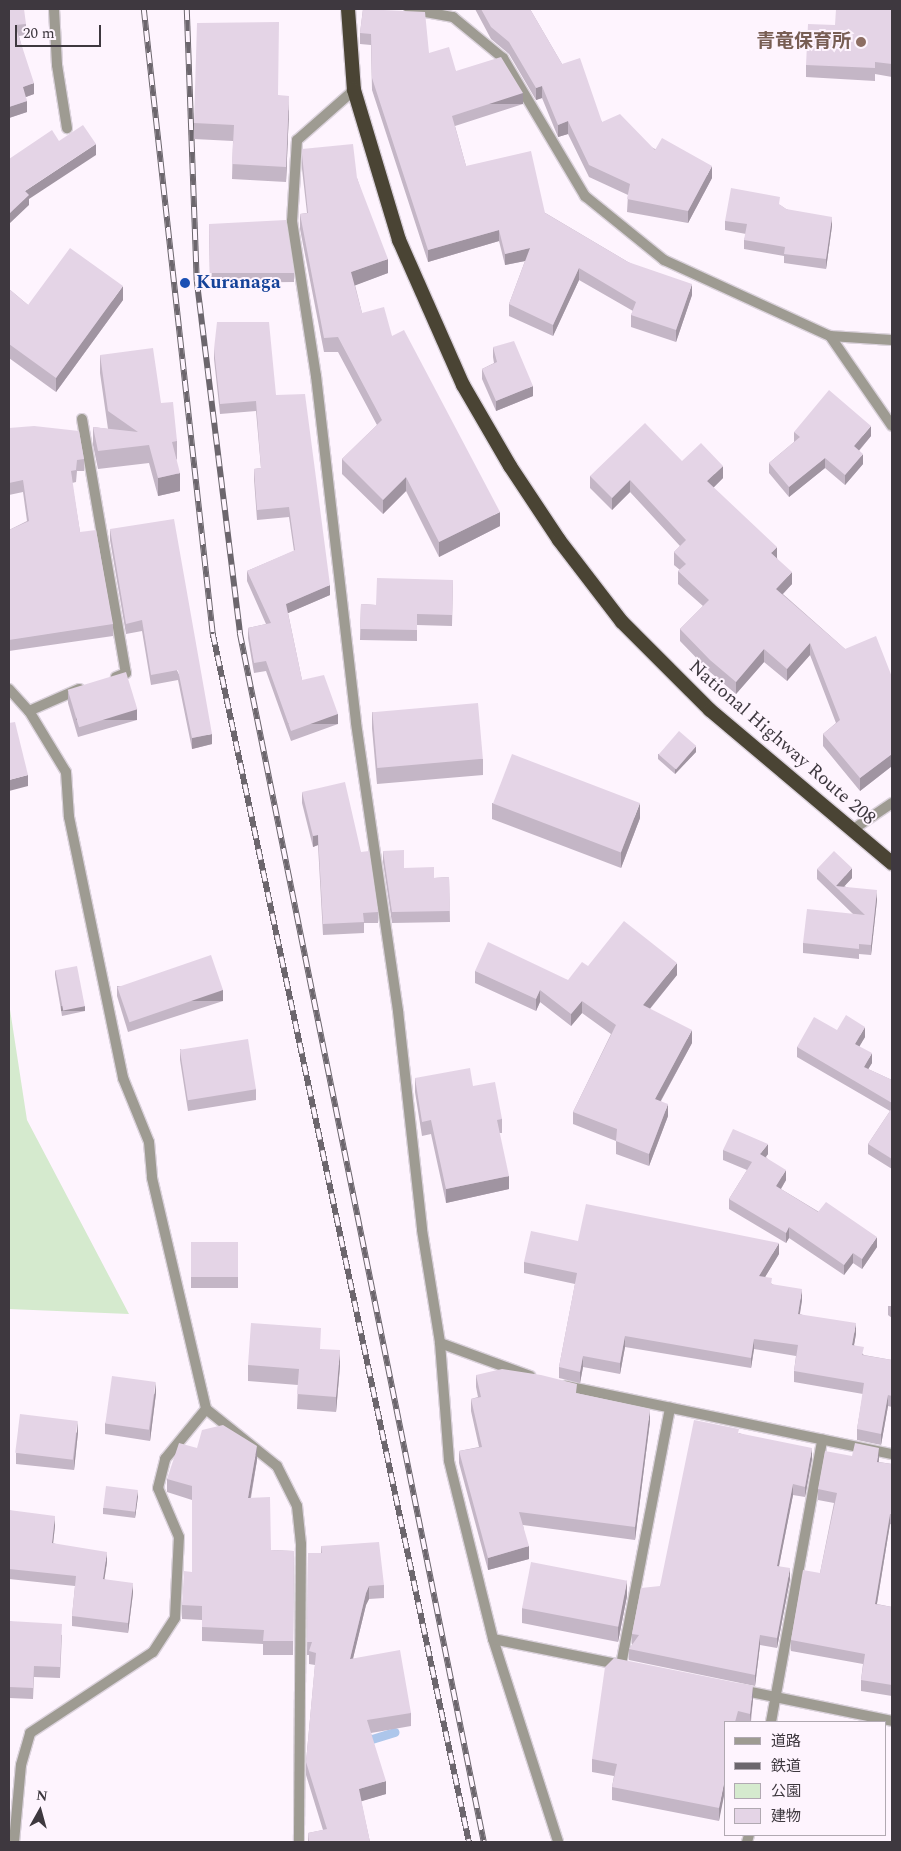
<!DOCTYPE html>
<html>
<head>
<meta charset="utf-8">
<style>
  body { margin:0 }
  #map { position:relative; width:901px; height:1851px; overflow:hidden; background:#fef4fe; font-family:Spectral,"Noto Sans JP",serif }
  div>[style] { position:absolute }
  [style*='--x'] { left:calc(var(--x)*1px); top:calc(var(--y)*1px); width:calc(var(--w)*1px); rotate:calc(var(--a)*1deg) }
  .green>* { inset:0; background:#d5eace }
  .stream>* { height:9px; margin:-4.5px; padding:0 4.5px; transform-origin:4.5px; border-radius:4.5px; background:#adc6eb }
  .roads { filter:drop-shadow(1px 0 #dbd2dc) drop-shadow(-1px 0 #dbd2dc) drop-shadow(0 1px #dbd2dc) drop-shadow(0 -1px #dbd2dc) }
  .minor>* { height:10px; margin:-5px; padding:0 5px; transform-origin:5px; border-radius:5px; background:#9e9b92 }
  .trunk>* { height:14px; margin:-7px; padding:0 7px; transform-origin:7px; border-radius:7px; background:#4a4434 }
  .rail>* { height:5.5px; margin-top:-2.75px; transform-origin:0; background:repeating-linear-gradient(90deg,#fef4fe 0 11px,#6c666d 0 22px); box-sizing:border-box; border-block:1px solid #6c666d }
  .wall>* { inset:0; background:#c4b6c6; transform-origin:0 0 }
  .shaded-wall>* { inset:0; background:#a094a1; transform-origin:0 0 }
  .building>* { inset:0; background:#e4d4e6; transform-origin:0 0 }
  .dots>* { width:14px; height:14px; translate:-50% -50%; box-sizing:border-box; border:2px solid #fef4fe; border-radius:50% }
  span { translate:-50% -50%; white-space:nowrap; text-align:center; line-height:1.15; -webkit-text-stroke:4px #fef4fe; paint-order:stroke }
  .education-label { font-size:19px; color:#785e54; font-weight:700 }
  .right { translate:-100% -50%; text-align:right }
  .transit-label { font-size:19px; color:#164399; font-weight:700 }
  .left { translate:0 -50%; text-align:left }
  .street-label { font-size:19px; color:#3e383f }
  .frame { position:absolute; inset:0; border:10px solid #3e383f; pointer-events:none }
  .legend { position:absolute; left:724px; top:1721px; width:162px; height:115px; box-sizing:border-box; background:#fef4fe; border:1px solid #b1a9b2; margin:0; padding:6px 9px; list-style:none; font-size:15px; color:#3e383f }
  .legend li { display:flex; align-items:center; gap:10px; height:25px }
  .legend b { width:25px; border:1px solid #b1a9b2 }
  .north { position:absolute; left:15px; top:1786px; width:50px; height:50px; -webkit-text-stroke:4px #fef4fe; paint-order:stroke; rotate:7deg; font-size:14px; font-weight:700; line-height:20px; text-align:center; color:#3e383f }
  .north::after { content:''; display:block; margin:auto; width:18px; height:22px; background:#3e383f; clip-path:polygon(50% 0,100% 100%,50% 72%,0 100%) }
  .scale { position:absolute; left:15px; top:25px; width:86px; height:22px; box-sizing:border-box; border:2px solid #3e383f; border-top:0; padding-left:6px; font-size:15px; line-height:18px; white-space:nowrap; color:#3e383f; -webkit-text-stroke:4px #fef4fe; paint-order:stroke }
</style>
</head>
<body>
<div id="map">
  <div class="green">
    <div style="clip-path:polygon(9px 1003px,27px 1120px,129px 1314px,9px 1309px)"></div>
  </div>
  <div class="stream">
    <div style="--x:362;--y:1742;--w:34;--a:-17"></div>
  </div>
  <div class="roads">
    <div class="minor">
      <div style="--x:54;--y:9;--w:56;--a:86.9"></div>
      <div style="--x:57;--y:65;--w:64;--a:81"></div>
      <div style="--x:409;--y:9;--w:45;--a:10.3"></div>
      <div style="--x:453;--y:17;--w:65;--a:39.4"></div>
      <div style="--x:503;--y:58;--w:161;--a:59.3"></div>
      <div style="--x:585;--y:196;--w:102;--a:39"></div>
      <div style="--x:664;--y:260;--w:183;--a:24.6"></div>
      <div style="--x:830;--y:336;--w:62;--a:3.7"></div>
      <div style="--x:354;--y:90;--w:76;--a:138.7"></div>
      <div style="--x:297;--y:140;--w:81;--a:93.5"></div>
      <div style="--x:292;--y:221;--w:157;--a:81.2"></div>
      <div style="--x:316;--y:376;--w:349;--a:83.4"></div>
      <div style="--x:356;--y:723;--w:291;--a:81.7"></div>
      <div style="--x:398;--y:1011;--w:220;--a:83.7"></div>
      <div style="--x:422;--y:1230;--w:114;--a:80.9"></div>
      <div style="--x:440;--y:1343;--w:118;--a:85.6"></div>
      <div style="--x:449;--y:1461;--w:183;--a:76.1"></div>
      <div style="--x:493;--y:1639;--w:213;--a:72.2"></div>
      <div style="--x:830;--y:336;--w:109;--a:55.4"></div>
      <div style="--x:82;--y:419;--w:258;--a:80.2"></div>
      <div style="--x:126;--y:673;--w:11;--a:158"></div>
      <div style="--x:9;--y:689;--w:30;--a:48"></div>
      <div style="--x:29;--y:711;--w:71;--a:58.8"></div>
      <div style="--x:66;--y:772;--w:45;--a:86.2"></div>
      <div style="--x:69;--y:817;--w:267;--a:78.3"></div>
      <div style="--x:123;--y:1078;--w:69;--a:67.9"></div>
      <div style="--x:149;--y:1142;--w:36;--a:85"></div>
      <div style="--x:152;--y:1178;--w:237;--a:76.8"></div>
      <div style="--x:206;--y:1409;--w:91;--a:38.8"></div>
      <div style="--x:277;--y:1466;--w:45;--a:63.4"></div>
      <div style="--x:297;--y:1506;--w:38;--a:84"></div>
      <div style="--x:301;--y:1544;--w:298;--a:90.4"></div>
      <div style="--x:29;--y:711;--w:55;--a:-23.7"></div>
      <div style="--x:852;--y:830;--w:48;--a:-34"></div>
      <div style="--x:440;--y:1343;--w:96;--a:20.1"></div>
      <div style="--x:566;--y:1386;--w:333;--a:11.8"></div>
      <div style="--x:493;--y:1639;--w:132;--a:11.4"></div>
      <div style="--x:621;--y:1665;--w:262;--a:-79.2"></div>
      <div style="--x:741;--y:1690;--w:154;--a:11.6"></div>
      <div style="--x:771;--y:1722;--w:287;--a:-79.7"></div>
      <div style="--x:14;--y:1842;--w:77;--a:-84.8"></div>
      <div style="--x:21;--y:1765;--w:33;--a:-74"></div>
      <div style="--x:30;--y:1733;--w:147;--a:-33.4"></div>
      <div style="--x:153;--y:1652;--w:40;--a:-57.1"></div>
      <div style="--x:175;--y:1618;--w:81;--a:-87.2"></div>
      <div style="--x:179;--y:1537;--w:53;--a:-113.2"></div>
      <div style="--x:158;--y:1488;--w:30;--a:-76"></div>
      <div style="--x:165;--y:1459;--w:65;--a:-50.6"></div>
      <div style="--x:747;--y:1842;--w:7;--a:-74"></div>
    </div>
    <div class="trunk">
      <div style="--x:348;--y:9;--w:81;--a:85.8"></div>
      <div style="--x:354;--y:90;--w:157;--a:73.3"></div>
      <div style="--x:399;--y:240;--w:158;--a:66.2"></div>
      <div style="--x:463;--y:385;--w:94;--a:59.9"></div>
      <div style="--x:510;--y:466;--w:89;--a:56.5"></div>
      <div style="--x:559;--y:540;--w:103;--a:52.5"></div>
      <div style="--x:622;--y:622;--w:124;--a:45"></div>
      <div style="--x:710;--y:710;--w:238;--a:40.1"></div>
    </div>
  </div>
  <div class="rail">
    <div style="--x:144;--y:9;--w:629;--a:83.7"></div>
    <div style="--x:213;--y:634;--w:1235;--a:78.03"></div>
    <div style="--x:187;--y:9;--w:272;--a:87.9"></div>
    <div style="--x:197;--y:281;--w:355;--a:83"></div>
    <div style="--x:240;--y:633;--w:1233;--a:78.59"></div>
  </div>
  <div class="wall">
    <div style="clip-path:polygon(9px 9px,26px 24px,26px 35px,19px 36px,34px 94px,26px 97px,27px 112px,9px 118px)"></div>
    <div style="clip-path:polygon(363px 9px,456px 71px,523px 104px,455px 126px,466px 166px,628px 262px,692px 295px,676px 342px,631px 327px,631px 315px,633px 311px,579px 280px,553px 336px,509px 316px,509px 304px,525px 261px,505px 265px,499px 241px,428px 262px,372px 90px,371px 45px,360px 44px,360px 33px)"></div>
    <div style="clip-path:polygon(475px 9px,530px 9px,562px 64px,602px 122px,712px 178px,688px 223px,627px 212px,628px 195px,589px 177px,568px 134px,558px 137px,542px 98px,536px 100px,509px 54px,491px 39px)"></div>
    <div style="clip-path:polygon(892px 9px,892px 77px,875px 74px,875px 81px,806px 77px,806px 65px,835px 25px)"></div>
    <div style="clip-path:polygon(278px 95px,289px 111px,286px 182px,232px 179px,233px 141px,194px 139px,194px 123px)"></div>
    <div style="clip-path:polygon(302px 149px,357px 178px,388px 273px,355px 285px,362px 313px,392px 336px,500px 526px,439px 557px,406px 491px,383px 514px,342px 474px,342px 459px,377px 425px,338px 352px,324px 352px,300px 229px,300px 214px,307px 213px,302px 169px)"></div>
    <div style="clip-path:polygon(780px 205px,786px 209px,832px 226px,826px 269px,784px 263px,784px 256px,744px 249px,744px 240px,746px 234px,725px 230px,725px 221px)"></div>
    <div style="clip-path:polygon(209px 224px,294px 273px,294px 282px,210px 283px)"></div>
    <div style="clip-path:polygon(9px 289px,28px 305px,123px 300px,56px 392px,9px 358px)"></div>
    <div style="clip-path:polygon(493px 347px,533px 396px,496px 411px,482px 379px,482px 369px,494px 363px,493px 357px)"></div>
    <div style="clip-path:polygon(214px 349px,276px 395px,330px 595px,288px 613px,302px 680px,338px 724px,291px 741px,266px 671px,254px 673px,248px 638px,248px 628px,266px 624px,247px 581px,247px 571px,294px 551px,289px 517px,257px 520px,254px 479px,254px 469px,261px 468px,256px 411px,220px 414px,214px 359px)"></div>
    <div style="clip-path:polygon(100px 355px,161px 403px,177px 441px,177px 459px,176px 460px,180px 491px,158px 496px,149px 463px,98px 469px,93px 445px,93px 427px,108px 429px,100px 373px)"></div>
    <div style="clip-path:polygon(9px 428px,84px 459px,84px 471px,77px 471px,76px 482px,72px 483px,80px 532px,113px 624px,113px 636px,9px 651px,9px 530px,27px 521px,23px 492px,9px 495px)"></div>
    <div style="clip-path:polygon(794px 432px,871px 436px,859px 451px,863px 464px,845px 485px,825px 468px,789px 497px,769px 473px,769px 463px,794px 442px)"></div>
    <div style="clip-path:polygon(682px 461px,723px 478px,713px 488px,777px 558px,792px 584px,783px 594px,845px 649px,892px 677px,892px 766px,860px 791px,823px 746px,823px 734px,836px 723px,810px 655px,787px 681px,764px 662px,736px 694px,710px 672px,680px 641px,680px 629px,703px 606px,678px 584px,678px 571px,680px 570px,674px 565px,674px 552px,680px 546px,630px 492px,612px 510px,590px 488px,590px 476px)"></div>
    <div style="clip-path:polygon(110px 529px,212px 744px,192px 749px,178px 680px,151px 685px,142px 631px,126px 634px,110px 540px)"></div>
    <div style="clip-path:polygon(453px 580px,452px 626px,417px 625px,417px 641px,360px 640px,361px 604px,376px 605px)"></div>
    <div style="clip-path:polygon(68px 692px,137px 720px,78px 737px,68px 703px)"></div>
    <div style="clip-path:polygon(372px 712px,483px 759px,483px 775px,377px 784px,372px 728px)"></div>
    <div style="clip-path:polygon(696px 752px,675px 774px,658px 759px,658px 754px)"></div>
    <div style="clip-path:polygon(302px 792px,361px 852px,378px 912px,378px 923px,364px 923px,364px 933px,323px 935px,318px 845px,313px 847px,302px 803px)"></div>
    <div style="clip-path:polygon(492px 803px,640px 818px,621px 868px,492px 819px)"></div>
    <div style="clip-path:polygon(383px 851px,404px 868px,434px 878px,449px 877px,450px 922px,392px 923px,383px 862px)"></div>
    <div style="clip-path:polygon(817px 869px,852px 878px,844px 886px,877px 900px,871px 955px,859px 954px,859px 959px,803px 953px,803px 943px,853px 914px,817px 879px)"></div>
    <div style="clip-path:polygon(55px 970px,85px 1011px,62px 1016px,55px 975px)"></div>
    <div style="clip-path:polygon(475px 971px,568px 980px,677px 975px,650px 1009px,692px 1043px,661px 1101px,668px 1116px,649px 1166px,616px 1154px,616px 1141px,573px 1124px,573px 1112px,611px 1034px,582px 1013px,571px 1026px,540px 1002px,536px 1011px,475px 983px)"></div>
    <div style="clip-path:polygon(117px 986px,223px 1001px,128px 1032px,117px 996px)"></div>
    <div style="clip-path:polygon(837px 1030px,865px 1037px,859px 1046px,872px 1063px,868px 1069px,892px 1080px,892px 1169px,868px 1154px,868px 1144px,890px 1111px,797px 1057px,797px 1047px)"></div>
    <div style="clip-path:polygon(180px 1049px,256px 1089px,256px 1100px,188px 1111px,180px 1060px)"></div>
    <div style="clip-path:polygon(415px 1078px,473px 1086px,502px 1119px,502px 1133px,499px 1133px,509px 1189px,446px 1203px,431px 1134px,422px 1136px,415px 1092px)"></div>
    <div style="clip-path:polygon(723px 1150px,768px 1154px,766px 1157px,786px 1180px,781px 1189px,877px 1247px,862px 1269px,853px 1263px,844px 1275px,789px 1238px,786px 1243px,729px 1209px,729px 1199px,747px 1170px,723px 1160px)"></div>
    <div style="clip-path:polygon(578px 1241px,779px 1254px,765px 1277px,772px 1284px,802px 1300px,800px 1314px,856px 1334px,854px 1345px,864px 1355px,892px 1360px,892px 1407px,888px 1406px,881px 1445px,857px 1440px,857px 1429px,863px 1394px,794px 1382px,794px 1371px,796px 1356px,754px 1349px,751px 1368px,625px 1347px,620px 1374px,583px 1367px,580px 1383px,559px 1378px,559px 1367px,575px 1284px,524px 1273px,524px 1262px)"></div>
    <div style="left:191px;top:1242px;width:47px;height:46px"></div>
    <div style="clip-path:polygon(888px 1306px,892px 1306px,892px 1318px,888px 1315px)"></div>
    <div style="clip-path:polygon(321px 1349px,340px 1366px,336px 1412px,297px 1409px,298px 1385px,248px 1381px,248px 1365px)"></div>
    <div style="clip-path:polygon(476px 1375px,577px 1394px,650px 1421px,635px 1540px,523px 1525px,529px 1559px,488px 1570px,459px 1463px,459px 1451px,479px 1447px,471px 1411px,471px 1399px,478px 1397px,476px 1387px)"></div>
    <div style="clip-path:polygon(156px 1393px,150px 1441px,105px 1434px,105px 1423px)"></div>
    <div style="clip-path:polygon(78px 1432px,74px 1470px,16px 1464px,16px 1453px)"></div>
    <div style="clip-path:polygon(739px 1433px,812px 1459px,805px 1497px,793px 1495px,779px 1566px,790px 1579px,777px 1648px,760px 1645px,755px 1686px,629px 1660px,629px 1649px,632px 1645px,632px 1634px,660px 1586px)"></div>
    <div style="clip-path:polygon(197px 1448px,257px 1460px,251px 1498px,271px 1550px,294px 1551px,293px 1655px,263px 1655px,263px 1644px,202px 1641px,202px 1620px,182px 1619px,182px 1605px,192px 1572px,192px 1500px,167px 1492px,167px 1479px)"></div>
    <div style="clip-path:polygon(852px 1456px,879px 1458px,879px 1462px,892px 1464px,892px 1525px,890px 1524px,877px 1604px,892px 1607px,892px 1696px,861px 1691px,861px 1680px,863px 1664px,791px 1651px,791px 1640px,820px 1573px,834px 1503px,818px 1500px,818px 1489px)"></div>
    <div style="clip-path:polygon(138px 1496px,135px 1518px,103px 1514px,103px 1508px)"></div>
    <div style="clip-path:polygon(9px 1510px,55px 1526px,53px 1543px,107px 1562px,104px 1579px,133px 1593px,128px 1633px,72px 1626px,72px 1616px,75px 1586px,9px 1579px)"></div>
    <div style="clip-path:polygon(321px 1546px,384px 1585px,384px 1598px,369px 1599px,366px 1605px,353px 1658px,411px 1713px,411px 1726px,371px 1733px,386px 1794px,361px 1801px,370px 1842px,308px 1842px,308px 1833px,323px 1830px,306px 1775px,306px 1762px,315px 1665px,309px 1664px,309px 1655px,307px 1655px,308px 1553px,321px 1553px)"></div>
    <div style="clip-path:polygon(627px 1596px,618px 1642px,522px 1623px,522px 1608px)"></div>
    <div style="clip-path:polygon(9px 1621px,62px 1635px,60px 1678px,34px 1677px,33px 1699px,9px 1698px)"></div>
    <div style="clip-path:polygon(753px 1700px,751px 1722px,725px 1722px,719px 1821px,612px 1800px,612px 1787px,614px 1776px,592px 1772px,592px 1759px)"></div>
  </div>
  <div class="shaded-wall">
    <div style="clip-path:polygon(34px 83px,34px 94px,23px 98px,23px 87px)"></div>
    <div style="clip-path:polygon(542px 86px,542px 98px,536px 100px,536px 88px)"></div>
    <div style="left:523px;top:93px;width:11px;height:75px;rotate:90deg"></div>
    <div style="clip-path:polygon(289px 96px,289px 111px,286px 182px,286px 167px)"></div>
    <div style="clip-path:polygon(27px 101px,27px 112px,9px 118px,9px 107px)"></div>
    <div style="clip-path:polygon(568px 121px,568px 134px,558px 137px,558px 125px)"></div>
    <div style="clip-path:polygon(96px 144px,96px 155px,29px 199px,29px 205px,9px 224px,9px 214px,25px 191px)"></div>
    <div style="clip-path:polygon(712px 166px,712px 178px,688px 223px,688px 211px)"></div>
    <div style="clip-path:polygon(832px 217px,832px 226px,826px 269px,826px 259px)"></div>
    <div style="clip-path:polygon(499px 230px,499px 241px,428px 262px,428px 250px)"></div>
    <div style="clip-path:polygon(530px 248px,530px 260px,505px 265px,505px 254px)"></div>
    <div style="clip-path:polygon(388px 259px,388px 273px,351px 287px,351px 272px)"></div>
    <div style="clip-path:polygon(579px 268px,579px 280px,553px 336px,553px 325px)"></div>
    <div style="clip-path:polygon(692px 284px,692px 295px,676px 342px,676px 330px)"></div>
    <div style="clip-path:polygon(123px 286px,123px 300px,56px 392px,56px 378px)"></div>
    <div style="clip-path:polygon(533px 386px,533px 396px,496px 411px,496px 401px)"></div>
    <div style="clip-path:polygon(871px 426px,871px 436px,854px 456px,854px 446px)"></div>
    <div style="clip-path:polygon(863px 454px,863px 464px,845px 485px,845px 475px)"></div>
    <div style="clip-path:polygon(825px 458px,825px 468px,789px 497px,789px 487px)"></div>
    <div style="clip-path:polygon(723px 466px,723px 478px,707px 494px,707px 481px)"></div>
    <div style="clip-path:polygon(180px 473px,180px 491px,158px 496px,158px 478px)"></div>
    <div style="clip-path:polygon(406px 477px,406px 491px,383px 514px,383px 500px)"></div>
    <div style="clip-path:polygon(630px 480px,630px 492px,612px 510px,612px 498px)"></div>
    <div style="clip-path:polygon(500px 512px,500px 526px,439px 557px,439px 542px)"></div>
    <div style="clip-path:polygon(777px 547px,777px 559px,771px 553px)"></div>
    <div style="clip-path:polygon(792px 572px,792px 584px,776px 601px,776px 589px)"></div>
    <div style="clip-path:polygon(330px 585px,330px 595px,286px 614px,286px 604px)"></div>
    <div style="clip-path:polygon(810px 643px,810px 655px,787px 681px,787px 669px)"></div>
    <div style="clip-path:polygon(764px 649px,764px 662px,736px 694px,736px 682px)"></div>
    <div style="left:137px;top:709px;width:11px;height:61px;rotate:90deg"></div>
    <div style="left:338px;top:714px;width:10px;height:50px;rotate:90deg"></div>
    <div style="clip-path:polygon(212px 734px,212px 744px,192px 749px,192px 738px)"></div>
    <div style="clip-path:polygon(696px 746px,696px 752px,675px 774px,675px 769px)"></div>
    <div style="clip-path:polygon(892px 754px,892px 766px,860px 791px,860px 778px)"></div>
    <div style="clip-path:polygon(28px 775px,28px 786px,9px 791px,9px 780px)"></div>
    <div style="clip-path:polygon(640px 803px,640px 818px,621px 868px,621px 852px)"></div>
    <div style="clip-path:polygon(318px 835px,318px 845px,313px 847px,313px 836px)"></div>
    <div style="clip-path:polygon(852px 868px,852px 878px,840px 891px,836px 886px)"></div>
    <div style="clip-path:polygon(877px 890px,877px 900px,871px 955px,871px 945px)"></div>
    <div style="clip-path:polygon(677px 963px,677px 975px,643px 1017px,643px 1005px)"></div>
    <div style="left:223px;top:990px;width:11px;height:100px;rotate:90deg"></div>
    <div style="clip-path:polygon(540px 990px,540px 1002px,536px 1011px,536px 999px)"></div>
    <div style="clip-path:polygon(582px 1001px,582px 1013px,571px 1026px,571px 1014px)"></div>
    <div style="left:85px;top:1006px;width:5px;height:24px;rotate:90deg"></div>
    <div style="clip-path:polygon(865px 1027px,865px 1037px,855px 1054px,855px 1044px)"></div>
    <div style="clip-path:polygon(692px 1030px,692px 1043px,655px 1111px,655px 1099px)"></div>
    <div style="clip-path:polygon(872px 1053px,872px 1063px,864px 1076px,864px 1067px)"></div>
    <div style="clip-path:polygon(668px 1104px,668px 1116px,649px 1166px,649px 1154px)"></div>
    <div style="clip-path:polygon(768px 1144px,768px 1154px,760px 1164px,760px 1154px)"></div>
    <div style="clip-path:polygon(786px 1170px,786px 1180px,776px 1197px,776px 1186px)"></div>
    <div style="clip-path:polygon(509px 1176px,509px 1189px,446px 1203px,446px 1189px)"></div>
    <div style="clip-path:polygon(789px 1227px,789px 1238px,786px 1243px,786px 1233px)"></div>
    <div style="clip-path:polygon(877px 1237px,877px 1247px,862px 1269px,862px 1259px)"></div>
    <div style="clip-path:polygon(779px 1243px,779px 1254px,759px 1287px,759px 1276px)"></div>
    <div style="clip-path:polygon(853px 1253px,853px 1263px,844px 1275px,844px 1265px)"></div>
    <div style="clip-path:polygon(802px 1289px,802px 1300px,798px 1324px,798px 1314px)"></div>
    <div style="clip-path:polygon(856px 1323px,856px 1334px,852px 1356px,852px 1345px)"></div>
    <div style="clip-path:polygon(625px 1336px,625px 1347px,620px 1374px,620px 1363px)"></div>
    <div style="clip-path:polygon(754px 1339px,754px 1349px,751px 1368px,751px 1358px)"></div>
    <div style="clip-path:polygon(340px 1350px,340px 1366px,336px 1412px,336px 1397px)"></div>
    <div style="clip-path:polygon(583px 1356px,583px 1367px,580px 1383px,580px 1372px)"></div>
    <div style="clip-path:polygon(156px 1382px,156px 1393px,150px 1441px,150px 1430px)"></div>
    <div style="clip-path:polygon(888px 1395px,888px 1406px,881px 1445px,881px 1434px)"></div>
    <div style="clip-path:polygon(650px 1409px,650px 1421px,635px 1540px,635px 1527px)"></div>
    <div style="clip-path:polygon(78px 1421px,78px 1432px,74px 1470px,74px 1459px)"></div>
    <div style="clip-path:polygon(257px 1446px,257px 1460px,248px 1511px,248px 1498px)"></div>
    <div style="clip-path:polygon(812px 1448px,812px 1459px,805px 1497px,805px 1487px)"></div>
    <div style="clip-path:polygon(879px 1448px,879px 1458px,877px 1473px,877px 1462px)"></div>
    <div style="clip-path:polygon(793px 1484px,793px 1495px,777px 1576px,777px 1566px)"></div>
    <div style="clip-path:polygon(138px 1490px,138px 1496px,135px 1518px,135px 1512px)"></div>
    <div style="clip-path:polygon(890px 1514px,890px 1524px,875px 1615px,875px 1604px)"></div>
    <div style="clip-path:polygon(55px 1516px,55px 1526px,52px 1553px,52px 1543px)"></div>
    <div style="clip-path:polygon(529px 1546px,529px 1559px,488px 1570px,488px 1558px)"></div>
    <div style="clip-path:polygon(107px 1552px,107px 1562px,103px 1589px,103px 1579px)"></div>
    <div style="clip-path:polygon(790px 1568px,790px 1579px,777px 1648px,777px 1638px)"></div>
    <div style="clip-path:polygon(627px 1580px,627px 1596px,618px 1642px,618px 1626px)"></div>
    <div style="clip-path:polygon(133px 1583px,133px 1593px,128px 1633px,128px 1623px)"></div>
    <div style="clip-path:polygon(369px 1586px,369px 1599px,366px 1605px,350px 1671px,350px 1659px,366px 1593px)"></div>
    <div style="clip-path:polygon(760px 1635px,760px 1645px,755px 1686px,755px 1675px)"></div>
    <div style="clip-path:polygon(753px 1686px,753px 1700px,750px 1722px,750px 1714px)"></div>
    <div style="clip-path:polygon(725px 1778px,725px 1791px,719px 1821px,719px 1808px)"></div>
    <div style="clip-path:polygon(386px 1781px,386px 1794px,359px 1802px,359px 1789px)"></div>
  </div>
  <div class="building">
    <div style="clip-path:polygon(9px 9px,24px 9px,26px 24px,15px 25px,34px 83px,23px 87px,27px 101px,9px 107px)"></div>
    <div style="clip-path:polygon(363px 9px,425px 12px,429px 53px,449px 47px,456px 71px,501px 57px,523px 93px,452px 116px,466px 166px,531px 151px,545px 213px,628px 262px,692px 284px,676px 330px,631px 315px,636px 302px,579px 268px,553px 325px,509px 304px,530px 248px,505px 254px,499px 230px,428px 250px,372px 78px,371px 34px,360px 33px)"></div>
    <div style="clip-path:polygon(481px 9px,530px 9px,562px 64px,580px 58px,602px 122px,620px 114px,655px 150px,662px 138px,712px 166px,688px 211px,627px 199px,630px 184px,589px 165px,568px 121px,558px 125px,542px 86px,536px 88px,509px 42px,491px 27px)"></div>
    <div style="clip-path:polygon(836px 9px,892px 9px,892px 64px,875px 62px,875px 68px,806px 65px,808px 24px,835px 25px)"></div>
    <div style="clip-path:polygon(279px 22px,278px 95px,289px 96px,286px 167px,232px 164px,234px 125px,194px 123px,197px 23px)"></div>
    <div style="clip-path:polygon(83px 125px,96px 144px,25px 191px,29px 195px,9px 214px,9px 159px,52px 130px,59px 141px)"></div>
    <div style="clip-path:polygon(353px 144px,357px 178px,388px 259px,351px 272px,362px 313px,384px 307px,392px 336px,404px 330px,500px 512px,439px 542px,406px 477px,383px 500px,342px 459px,382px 420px,338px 337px,324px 338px,300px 214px,308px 213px,302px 154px,302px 149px)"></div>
    <div style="clip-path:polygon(731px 188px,780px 197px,779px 204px,786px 209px,832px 217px,826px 259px,784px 254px,785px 247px,744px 240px,747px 224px,725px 221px)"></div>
    <div style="clip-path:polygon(286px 220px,294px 273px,210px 273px,209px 224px)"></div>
    <div style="clip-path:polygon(70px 248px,123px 286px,56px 378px,9px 344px,9px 289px,28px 305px)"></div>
    <div style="clip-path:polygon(217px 322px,269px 322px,276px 395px,305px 394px,330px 585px,286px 604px,302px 680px,324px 675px,338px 714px,291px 731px,266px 661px,254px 663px,248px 628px,271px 623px,247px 571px,295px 550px,289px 507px,257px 510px,254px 469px,261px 468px,256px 401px,220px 404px,214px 349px)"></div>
    <div style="clip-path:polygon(514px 341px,533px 386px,496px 401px,482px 369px,497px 362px,493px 347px)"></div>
    <div style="clip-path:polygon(153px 348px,161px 403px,173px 402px,177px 441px,172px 442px,180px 473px,158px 478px,149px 445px,98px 451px,93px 427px,138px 432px,108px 411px,100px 355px)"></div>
    <div style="clip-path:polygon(829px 390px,871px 426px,854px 446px,863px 454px,845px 475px,825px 458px,789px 487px,769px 463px,800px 437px,794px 432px)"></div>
    <div style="clip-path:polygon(645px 423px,682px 461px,701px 443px,723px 466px,707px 481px,777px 547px,771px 553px,792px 572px,776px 589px,845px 649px,876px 636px,892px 677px,892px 754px,860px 778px,823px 734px,840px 720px,810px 643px,787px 669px,764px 649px,736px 682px,710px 660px,680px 629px,709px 600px,678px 571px,686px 564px,674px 552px,686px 540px,630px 480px,612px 498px,590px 476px)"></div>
    <div style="clip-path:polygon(34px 426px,79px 431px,84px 459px,77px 460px,76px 470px,71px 471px,80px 532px,96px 530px,113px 624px,9px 640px,9px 530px,29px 521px,23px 480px,9px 483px,9px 428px)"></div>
    <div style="clip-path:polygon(174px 519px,212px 734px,192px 738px,178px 670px,151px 675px,142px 620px,126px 624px,110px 529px)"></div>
    <div style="clip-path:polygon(377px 578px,453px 580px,452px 615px,417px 614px,417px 630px,360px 629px,361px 604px,376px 605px)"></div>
    <div style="left:126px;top:672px;width:39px;height:61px;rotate:73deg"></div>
    <div style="left:478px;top:703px;width:56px;height:106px;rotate:85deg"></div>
    <div style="clip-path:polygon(15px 722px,28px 775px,9px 780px,9px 723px)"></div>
    <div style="left:679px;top:731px;width:23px;height:31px;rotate:41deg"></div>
    <div style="left:512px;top:754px;width:137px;height:53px;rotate:21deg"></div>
    <div style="clip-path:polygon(345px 782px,361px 852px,369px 851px,378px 912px,363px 913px,364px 922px,323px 924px,318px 835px,313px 836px,302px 792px)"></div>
    <div style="clip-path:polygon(404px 850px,404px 868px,434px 867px,434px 878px,449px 877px,450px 911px,392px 912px,383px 851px)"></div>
    <div style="clip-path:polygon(834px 851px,852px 868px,836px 886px,877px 890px,871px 945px,859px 944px,859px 949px,803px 943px,807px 909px,865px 915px,817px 869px)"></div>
    <div style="clip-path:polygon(624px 921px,677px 963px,643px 1005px,692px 1030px,655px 1099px,668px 1104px,649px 1154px,616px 1141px,617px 1129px,573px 1112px,616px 1025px,582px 1001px,571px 1014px,540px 990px,536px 999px,475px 971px,488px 942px,568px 980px,582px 962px,588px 966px)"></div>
    <div style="left:211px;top:955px;width:37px;height:99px;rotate:71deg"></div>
    <div style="left:77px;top:966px;width:41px;height:22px;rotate:79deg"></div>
    <div style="clip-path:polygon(846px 1015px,865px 1027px,855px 1044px,872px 1053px,864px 1067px,892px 1080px,892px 1103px,797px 1047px,814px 1017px,837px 1030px)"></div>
    <div style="left:248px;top:1039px;width:51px;height:69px;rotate:81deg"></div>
    <div style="clip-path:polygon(470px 1068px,473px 1086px,495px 1082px,502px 1119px,497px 1120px,509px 1176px,446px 1189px,431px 1120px,422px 1122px,415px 1078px)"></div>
    <div style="clip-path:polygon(892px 1108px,892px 1159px,868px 1144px)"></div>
    <div style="clip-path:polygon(733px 1129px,768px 1144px,760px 1154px,786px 1170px,776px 1186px,818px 1212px,826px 1202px,877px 1237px,862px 1259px,853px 1253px,844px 1265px,789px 1227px,786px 1233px,729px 1199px,752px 1162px,723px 1150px)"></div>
    <div style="clip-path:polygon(586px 1204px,779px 1243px,759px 1276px,772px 1278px,771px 1284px,802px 1289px,798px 1314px,856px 1323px,852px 1345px,864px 1347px,862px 1355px,892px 1360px,892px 1396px,888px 1395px,881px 1434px,857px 1429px,864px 1383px,794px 1371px,798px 1345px,754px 1339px,751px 1358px,625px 1336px,620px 1363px,583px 1356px,580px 1372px,559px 1367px,577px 1273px,524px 1262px,531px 1231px,578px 1241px)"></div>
    <div style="left:191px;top:1242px;width:47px;height:35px"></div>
    <div style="clip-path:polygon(251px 1323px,321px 1328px,320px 1349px,340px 1350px,336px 1397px,297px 1394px,299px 1369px,248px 1365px)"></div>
    <div style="clip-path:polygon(502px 1369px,541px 1375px,577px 1384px,576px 1393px,650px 1409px,635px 1527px,519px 1512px,529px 1546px,488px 1558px,459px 1451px,482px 1447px,471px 1399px,481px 1397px,476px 1375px)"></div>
    <div style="left:112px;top:1376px;width:44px;height:48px;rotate:8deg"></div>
    <div style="left:20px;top:1414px;width:58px;height:39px;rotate:7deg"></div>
    <div style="clip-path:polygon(694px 1420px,739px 1429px,738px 1433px,812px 1448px,805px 1487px,793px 1484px,777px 1566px,790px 1568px,777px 1638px,760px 1635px,755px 1675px,629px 1649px,639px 1635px,632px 1634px,641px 1588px,660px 1586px)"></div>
    <div style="clip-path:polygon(223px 1425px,257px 1446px,248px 1498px,270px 1497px,271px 1550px,294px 1551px,293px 1641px,263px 1641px,264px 1630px,202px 1627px,202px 1606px,182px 1605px,184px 1571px,192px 1572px,192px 1486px,167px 1479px,179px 1443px,197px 1448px,202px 1430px)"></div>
    <div style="clip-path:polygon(855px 1443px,879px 1448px,877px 1462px,892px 1464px,892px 1514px,890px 1514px,875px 1604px,892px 1607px,892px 1685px,861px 1680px,865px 1654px,791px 1640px,803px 1570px,820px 1573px,837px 1493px,818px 1489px,825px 1451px,852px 1456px)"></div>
    <div style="left:106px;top:1486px;width:32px;height:22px;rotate:7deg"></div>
    <div style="clip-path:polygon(9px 1510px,55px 1516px,52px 1543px,107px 1552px,103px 1579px,133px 1583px,128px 1623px,72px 1616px,76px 1576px,9px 1569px)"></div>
    <div style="clip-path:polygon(379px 1542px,384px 1585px,369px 1586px,366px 1593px,350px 1659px,400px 1650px,411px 1713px,367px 1720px,386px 1781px,359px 1789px,370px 1842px,309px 1842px,308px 1833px,327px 1829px,306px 1762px,316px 1653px,309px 1651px,312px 1642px,307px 1642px,308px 1553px,322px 1553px,321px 1546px)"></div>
    <div style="left:531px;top:1562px;width:98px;height:47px;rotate:11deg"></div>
    <div style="clip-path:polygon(9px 1621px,62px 1624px,60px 1667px,34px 1666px,33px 1688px,9px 1687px)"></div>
    <div style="clip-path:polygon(614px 1658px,753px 1686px,750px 1714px,738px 1711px,735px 1722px,725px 1722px,725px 1778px,719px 1808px,612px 1787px,617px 1764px,592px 1759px,605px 1667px)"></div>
  </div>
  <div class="dots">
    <div style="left:861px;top:42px;background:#8d6e63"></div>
    <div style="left:185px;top:283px;background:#1a4fb4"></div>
  </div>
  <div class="education-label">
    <span class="right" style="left:851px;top:42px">青竜保育所</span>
  </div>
  <div class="transit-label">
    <span class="left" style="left:196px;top:283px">Kuranaga</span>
  </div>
  <div class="street-label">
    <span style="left:782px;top:743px;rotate:41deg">National Highway Route 208</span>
  </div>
  <div class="frame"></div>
  <ul class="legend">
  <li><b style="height:6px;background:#9e9b92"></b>道路</li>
  <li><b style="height:6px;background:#6c666d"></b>鉄道</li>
  <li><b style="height:14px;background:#d5eace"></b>公園</li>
  <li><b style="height:14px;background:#e4d4e6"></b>建物</li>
  </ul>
  <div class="north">N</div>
  <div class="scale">20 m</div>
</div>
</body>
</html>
